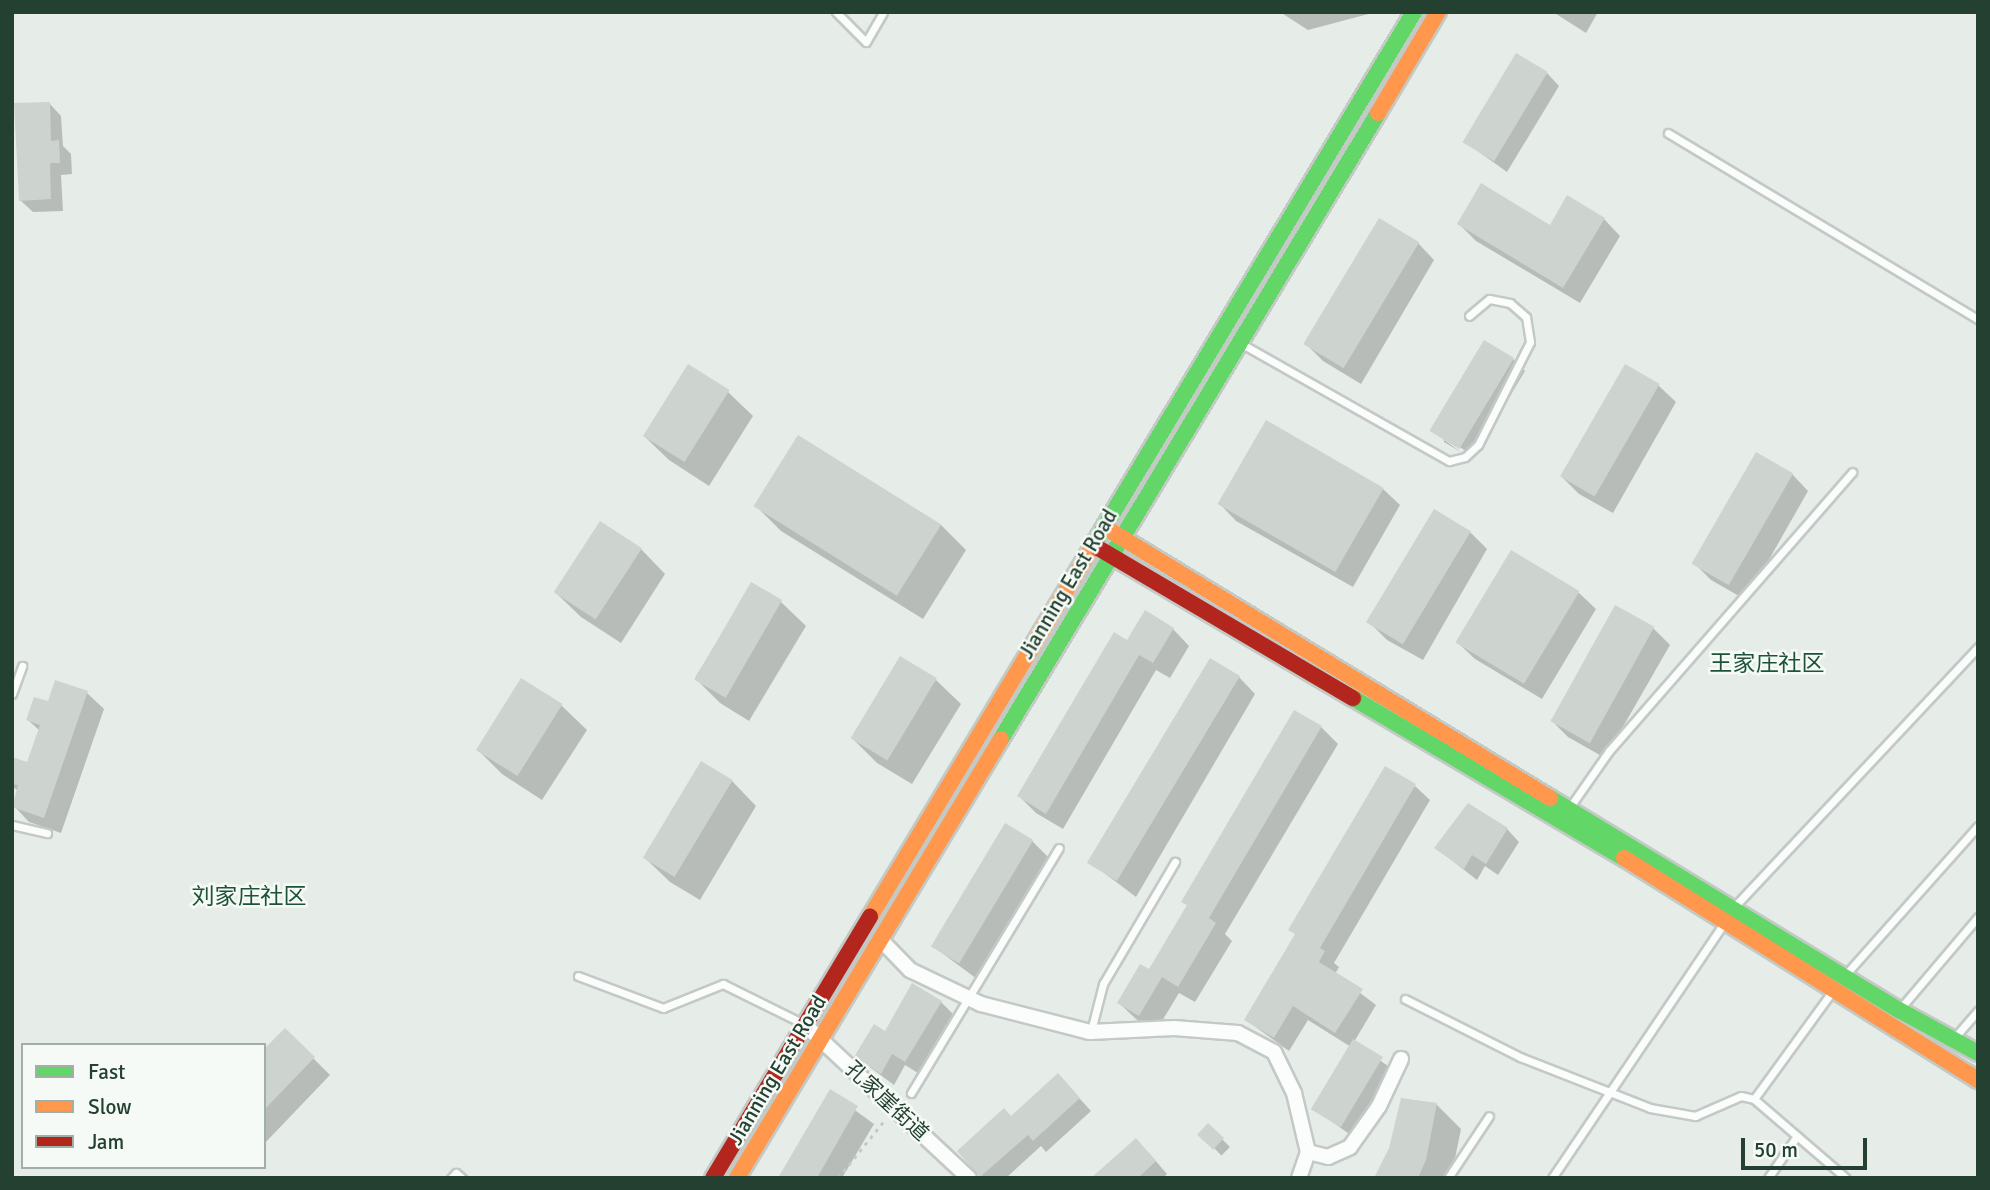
<!DOCTYPE html>
<html>
<head>
<meta charset="utf-8">
<style>
  body { margin:0 }
  #map { position:relative; width:1990px; height:1190px; overflow:hidden; background:#e6ece8; font-family:Signika,"Noto Sans SC",sans-serif }
  div>[style] { position:absolute }
  [style*='--x'] { left:calc(var(--x)*1px); top:calc(var(--y)*1px); width:calc(var(--w)*1px); rotate:calc(var(--a)*1deg) }
  .shadow>* { inset:0; background:#0003; transform-origin:0 0 }
  .building>* { inset:0; background:#cdd3cf; transform-origin:0 0 }
  .path>* { height:2.5px; margin-top:-1.25px; transform-origin:0; background:repeating-linear-gradient(90deg,#c2cbc5 0 3.5px,transparent 0 8.5px) }
  .roads { filter:drop-shadow(2px 0 #c3c9c5) drop-shadow(-2px 0 #c3c9c5) drop-shadow(0 2px #c3c9c5) drop-shadow(0 -2px #c3c9c5) }
  .lane>* { height:7px; margin:-3.5px; padding:0 3.5px; transform-origin:3.5px; border-radius:3.5px; background:#fbfcfc }
  .street>* { height:14px; margin:-7px; padding:0 7px; transform-origin:7px; border-radius:7px; background:#fbfcfc }
  .fast>* { height:16px; margin:-8px; padding:0 8px; transform-origin:8px; border-radius:8px; background:#63d668 }
  .slow>* { height:16px; margin:-8px; padding:0 8px; transform-origin:8px; border-radius:8px; background:#ff974d }
  .jam>* { height:16px; margin:-8px; padding:0 8px; transform-origin:8px; border-radius:8px; background:#b3261e }
  span { translate:-50% -50%; white-space:nowrap; text-align:center; line-height:1.15; -webkit-text-stroke:5px #f5faf6; paint-order:stroke }
  .street-label { font-size:21px; color:#234030 }
  .neighbourhood-label { font-size:23px; color:#1e5337 }
  .frame { position:absolute; inset:0; border:14px solid #234030; pointer-events:none }
  .legend { position:absolute; left:21px; top:1043px; width:245px; height:126px; box-sizing:border-box; background:#f5faf6; border:2px solid #a1b0a7; margin:0; padding:9px 12px; list-style:none; font-size:21px; color:#234030 }
  .legend li { display:flex; align-items:center; gap:14px; height:35px }
  .legend b { width:35px; border:2px solid #a1b0a7 }
  .scale { position:absolute; left:1741px; top:1138px; width:126px; height:32px; box-sizing:border-box; border:4px solid #234030; border-top:0; padding-left:9px; font-size:21px; line-height:24px; white-space:nowrap; color:#234030; -webkit-text-stroke:5px #f5faf6; paint-order:stroke }
</style>
</head>
<body>
<div id="map">
  <div class="shadow">
    <div style="clip-path:polygon(1280px 12px,1376px 12px,1308px 30px)"></div>
    <div style="clip-path:polygon(1553px 12px,1598px 12px,1586px 33px)"></div>
    <div style="clip-path:polygon(1547px 73px,1559px 86px,1507px 172px,1465px 142px)"></div>
    <div style="clip-path:polygon(49px 103px,61px 116px,63px 146px,71px 154px,72px 174px,61px 175px,63px 211px,33px 212px,20px 200px)"></div>
    <div style="clip-path:polygon(1604px 219px,1620px 236px,1580px 303px,1476px 241px,1459px 224px,1551px 227px)"></div>
    <div style="clip-path:polygon(1418px 243px,1434px 260px,1361px 384px,1323px 361px,1306px 344px)"></div>
    <div style="clip-path:polygon(evenodd,1513px 359px,1525px 371px,1472px 460px,1432px 431px,1513px 359px,1444px 438px,1468px 452px,1466px 455px,1444px 442px,1444px 438px)"></div>
    <div style="clip-path:polygon(1626px 366px,1659px 386px,1676px 402px,1613px 513px,1579px 494px,1562px 477px)"></div>
    <div style="clip-path:polygon(728px 392px,753px 416px,709px 486px,669px 460px,644px 436px)"></div>
    <div style="clip-path:polygon(1267px 422px,1383px 489px,1400px 505px,1353px 587px,1236px 521px,1220px 504px)"></div>
    <div style="clip-path:polygon(799px 437px,941px 525px,966px 550px,923px 619px,781px 531px,756px 506px)"></div>
    <div style="clip-path:polygon(1792px 474px,1808px 491px,1746px 600px,1711px 580px,1695px 564px)"></div>
    <div style="clip-path:polygon(1470px 532px,1487px 549px,1423px 660px,1387px 640px,1370px 623px)"></div>
    <div style="clip-path:polygon(641px 549px,665px 574px,621px 643px,581px 617px,556px 593px)"></div>
    <div style="clip-path:polygon(1511px 553px,1579px 593px,1596px 609px,1542px 699px,1475px 659px,1458px 643px)"></div>
    <div style="clip-path:polygon(752px 584px,781px 602px,806px 626px,749px 721px,720px 703px,695px 678px)"></div>
    <div style="clip-path:polygon(1653px 628px,1670px 645px,1605px 758px,1568px 737px,1551px 720px)"></div>
    <div style="clip-path:polygon(1173px 629px,1189px 646px,1170px 678px,1156px 670px,1063px 829px,1036px 813px,1019px 796px,1128px 642px)"></div>
    <div style="clip-path:polygon(1239px 677px,1255px 694px,1136px 897px,1091px 863px)"></div>
    <div style="clip-path:polygon(522px 680px,562px 706px,587px 730px,542px 800px,502px 774px,478px 750px)"></div>
    <div style="clip-path:polygon(936px 680px,961px 704px,912px 784px,877px 763px,852px 738px)"></div>
    <div style="clip-path:polygon(87px 693px,104px 709px,61px 833px,29px 822px,13px 805px,18px 791px,12px 786px,12px 766px,28px 764px,40px 731px,28px 720px,49px 703px)"></div>
    <div style="clip-path:polygon(1321px 727px,1338px 744px,1225px 934px,1232px 941px,1195px 1002px,1179px 993px,1156px 1031px,1136px 1019px,1119px 1003px,1149px 971px,1188px 906px,1183px 901px)"></div>
    <div style="clip-path:polygon(732px 781px,756px 806px,700px 900px,670px 882px,645px 858px)"></div>
    <div style="clip-path:polygon(1415px 786px,1430px 800px,1334px 963px,1339px 967px,1335px 974px,1376px 1005px,1354px 1042px,1395px 1071px,1355px 1138px,1314px 1109px,1351px 1047px,1308px 1020px,1289px 1051px,1246px 1020px,1296px 935px,1290px 929px)"></div>
    <div style="clip-path:polygon(1507px 829px,1519px 842px,1498px 875px,1485px 866px,1477px 880px,1436px 848px)"></div>
    <div style="clip-path:polygon(1032px 841px,1049px 858px,977px 979px,934px 947px)"></div>
    <div style="clip-path:polygon(941px 1002px,953px 1014px,918px 1073px,905px 1065px,894px 1085px,856px 1057px,885px 1033px)"></div>
    <div style="clip-path:polygon(285px 1030px,330px 1075px,264px 1144px,264px 1052px)"></div>
    <div style="clip-path:polygon(1070px 1088px,1091px 1111px,1046px 1152px,1041px 1146px,1006px 1178px,983px 1178px,959px 1151px)"></div>
    <div style="clip-path:polygon(830px 1092px,874px 1124px,842px 1178px,780px 1178px)"></div>
    <div style="clip-path:polygon(1436px 1104px,1461px 1129px,1451px 1178px,1376px 1178px)"></div>
    <div style="left:1208px;top:1125px;width:31px;height:12px;rotate:45deg"></div>
    <div style="clip-path:polygon(1148px 1152px,1167px 1174px,1163px 1178px,1093px 1178px)"></div>
  </div>
  <div class="building">
    <div style="left:1516px;top:53px;width:37px;height:104px;rotate:31deg"></div>
    <div style="clip-path:polygon(50px 102px,51px 141px,59px 140px,60px 163px,50px 163px,51px 199px,19px 201px,14px 103px)"></div>
    <div style="clip-path:polygon(1481px 183px,1550px 225px,1567px 195px,1605px 218px,1563px 288px,1457px 224px)"></div>
    <div style="left:1379px;top:218px;width:47px;height:147px;rotate:31deg"></div>
    <div style="left:1484px;top:340px;width:35px;height:106px;rotate:31deg"></div>
    <div style="left:688px;top:364px;width:49px;height:85px;rotate:32deg"></div>
    <div style="left:1625px;top:364px;width:40px;height:130px;rotate:30deg"></div>
    <div style="left:1266px;top:420px;width:136px;height:97px;rotate:30deg"></div>
    <div style="left:798px;top:435px;width:169px;height:84px;rotate:32deg"></div>
    <div style="left:1756px;top:452px;width:43px;height:129px;rotate:30deg"></div>
    <div style="left:1434px;top:509px;width:43px;height:132px;rotate:31deg"></div>
    <div style="left:600px;top:521px;width:50px;height:85px;rotate:33deg"></div>
    <div style="left:1511px;top:550px;width:80px;height:108px;rotate:31deg"></div>
    <div style="left:751px;top:582px;width:36px;height:113px;rotate:30deg"></div>
    <div style="left:1615px;top:605px;width:45px;height:133px;rotate:29deg"></div>
    <div style="clip-path:polygon(1145px 610px,1174px 628px,1153px 663px,1139px 655px,1046px 814px,1017px 796px,1114px 632px,1127px 640px)"></div>
    <div style="left:900px;top:656px;width:43px;height:96px;rotate:31deg"></div>
    <div style="left:1210px;top:658px;width:35px;height:239px;rotate:31deg"></div>
    <div style="left:521px;top:678px;width:49px;height:85px;rotate:32deg"></div>
    <div style="clip-path:polygon(55px 680px,88px 691px,44px 818px,12px 807px,18px 785px,12px 784px,12px 757px,27px 762px,40px 725px,26px 720px,34px 697px,48px 701px)"></div>
    <div style="clip-path:polygon(1294px 710px,1322px 726px,1209px 918px,1216px 923px,1178px 987px,1162px 977px,1139px 1016px,1117px 1003px,1140px 964px,1149px 969px,1187px 905px,1181px 902px)"></div>
    <div style="left:701px;top:761px;width:37px;height:113px;rotate:31deg"></div>
    <div style="clip-path:polygon(1385px 766px,1416px 784px,1320px 948px,1325px 951px,1319px 962px,1363px 989px,1335px 1033px,1293px 1006px,1274px 1038px,1244px 1020px,1295px 934px,1288px 930px)"></div>
    <div style="clip-path:polygon(1468px 803px,1508px 828px,1486px 864px,1472px 855px,1464px 869px,1434px 848px)"></div>
    <div style="left:1005px;top:823px;width:33px;height:144px;rotate:31deg"></div>
    <div style="clip-path:polygon(912px 983px,942px 1001px,905px 1062px,892px 1054px,881px 1074px,854px 1057px,874px 1024px,885px 1031px)"></div>
    <div style="clip-path:polygon(285px 1028px,315px 1057px,264px 1110px,264px 1049px)"></div>
    <div style="left:1353px;top:1039px;width:35px;height:82px;rotate:31deg"></div>
    <div style="clip-path:polygon(1058px 1073px,1080px 1098px,1033px 1141px,1028px 1135px,980px 1177px,957px 1151px,1004px 1108px,1011px 1116px)"></div>
    <div style="clip-path:polygon(830px 1089px,858px 1106px,817px 1178px,778px 1178px)"></div>
    <div style="clip-path:polygon(1401px 1098px,1437px 1103px,1426px 1160px,1418px 1178px,1374px 1178px,1389px 1148px)"></div>
    <div style="left:1208px;top:1123px;width:22px;height:16px;rotate:43deg"></div>
    <div style="clip-path:polygon(1136px 1138px,1156px 1161px,1138px 1178px,1091px 1178px)"></div>
  </div>
  <div class="path">
    <div style="--x:838;--y:1178;--w:73;--a:-51.1"></div>
  </div>
  <div class="roads">
    <div class="lane">
      <div style="--x:836;--y:12;--w:42;--a:45"></div>
      <div style="--x:866;--y:42;--w:34;--a:-60"></div>
      <div style="--x:1668;--y:133;--w:362;--a:31"></div>
      <div style="--x:1242;--y:344;--w:238;--a:29.5"></div>
      <div style="--x:1449;--y:461;--w:16;--a:-14"></div>
      <div style="--x:1465;--y:457;--w:18;--a:-43"></div>
      <div style="--x:1478;--y:445;--w:115;--a:-63.2"></div>
      <div style="--x:1530;--y:342;--w:25;--a:-99"></div>
      <div style="--x:1526;--y:317;--w:21;--a:-139"></div>
      <div style="--x:1510;--y:303;--w:21;--a:-169"></div>
      <div style="--x:1489;--y:299;--w:26;--a:140"></div>
      <div style="--x:12;--y:694;--w:30;--a:-70"></div>
      <div style="--x:1570;--y:807;--w:68;--a:-55.1"></div>
      <div style="--x:1609;--y:751;--w:370;--a:-48.9"></div>
      <div style="--x:12;--y:825;--w:36;--a:13"></div>
      <div style="--x:1734;--y:907;--w:357;--a:-46.8"></div>
      <div style="--x:1846;--y:974;--w:198;--a:-48.3"></div>
      <div style="--x:578;--y:976;--w:91;--a:20.6"></div>
      <div style="--x:663;--y:1008;--w:65;--a:-21.8"></div>
      <div style="--x:723;--y:984;--w:90;--a:26.3"></div>
      <div style="--x:1405;--y:999;--w:129;--a:26.8"></div>
      <div style="--x:1520;--y:1057;--w:140;--a:21.4"></div>
      <div style="--x:1650;--y:1108;--w:46;--a:10.1"></div>
      <div style="--x:1695;--y:1116;--w:50;--a:-23.5"></div>
      <div style="--x:1741;--y:1096;--w:13;--a:13"></div>
      <div style="--x:1754;--y:1099;--w:136;--a:-54"></div>
      <div style="--x:1899;--y:1010;--w:122;--a:-49.7"></div>
      <div style="--x:1091;--y:1031;--w:49;--a:-75.7"></div>
      <div style="--x:1103;--y:984;--w:142;--a:-59.5"></div>
      <div style="--x:1955;--y:1037;--w:35;--a:-49"></div>
      <div style="--x:911;--y:1093;--w:286;--a:-58.9"></div>
      <div style="--x:1754;--y:1099;--w:121;--a:40.7"></div>
      <div style="--x:451;--y:1178;--w:7;--a:-45"></div>
      <div style="--x:456;--y:1173;--w:8;--a:40"></div>
      <div style="--x:1448;--y:1178;--w:74;--a:-56.5"></div>
      <div style="--x:1552;--y:1178;--w:311;--a:-56"></div>
      <div style="--x:1768;--y:1178;--w:51;--a:-55.4"></div>
    </div>
    <div class="street">
      <div style="--x:881;--y:940;--w:42;--a:46"></div>
      <div style="--x:910;--y:970;--w:79;--a:25.6"></div>
      <div style="--x:981;--y:1004;--w:113;--a:14.4"></div>
      <div style="--x:1090;--y:1032;--w:84;--a:-2.7"></div>
      <div style="--x:1174;--y:1028;--w:64;--a:4.5"></div>
      <div style="--x:1238;--y:1033;--w:41;--a:27.8"></div>
      <div style="--x:1274;--y:1052;--w:46;--a:64"></div>
      <div style="--x:1294;--y:1093;--w:61;--a:76.7"></div>
      <div style="--x:1308;--y:1152;--w:28;--a:109"></div>
      <div style="--x:805;--y:1025;--w:224;--a:43"></div>
      <div style="--x:1308;--y:1152;--w:21;--a:14"></div>
      <div style="--x:1328;--y:1157;--w:24;--a:-24"></div>
      <div style="--x:1350;--y:1147;--w:50;--a:-54.7"></div>
      <div style="--x:1379;--y:1106;--w:52;--a:-64.9"></div>
    </div>
    <div class="fast">
      <div style="--x:1093;--y:546;--w:623;--a:-58.99"></div>
      <div style="--x:1353;--y:698;--w:315;--a:30.6"></div>
      <div style="--x:1001;--y:739;--w:731;--a:-58.94"></div>
      <div style="--x:1550;--y:798;--w:408;--a:31.3"></div>
      <div style="--x:1899;--y:1010;--w:90;--a:28.6"></div>
    </div>
    <div class="slow">
      <div style="--x:1378;--y:113;--w:117;--a:-59.3"></div>
      <div style="--x:1109;--y:530;--w:516;--a:31.29"></div>
      <div style="--x:1624;--y:858;--w:418;--a:32.1"></div>
      <div style="--x:870;--y:917;--w:433;--a:-59"></div>
      <div style="--x:737;--y:1178;--w:512;--a:-58.98"></div>
    </div>
    <div class="jam">
      <div style="--x:1098;--y:548;--w:296;--a:30.5"></div>
      <div style="--x:713;--y:1178;--w:305;--a:-59"></div>
    </div>
  </div>
  <div class="street-label">
    <span style="left:1068px;top:584px;rotate:-59deg">Jianning East Road</span>
    <span style="left:777px;top:1070px;rotate:-59deg">Jianning East Road</span>
    <span style="left:887px;top:1101px;rotate:43deg">孔家崖街道</span>
  </div>
  <div class="neighbourhood-label">
    <span style="left:1767px;top:664px">王家庄社区</span>
    <span style="left:249px;top:897px">刘家庄社区</span>
  </div>
  <div class="frame"></div>
  <ul class="legend">
  <li><b style="height:9px;background:#63d668"></b>Fast</li>
  <li><b style="height:9px;background:#ff974d"></b>Slow</li>
  <li><b style="height:9px;background:#b3261e"></b>Jam</li>
  </ul>
  <div class="scale">50 m</div>
</div>
</body>
</html>
